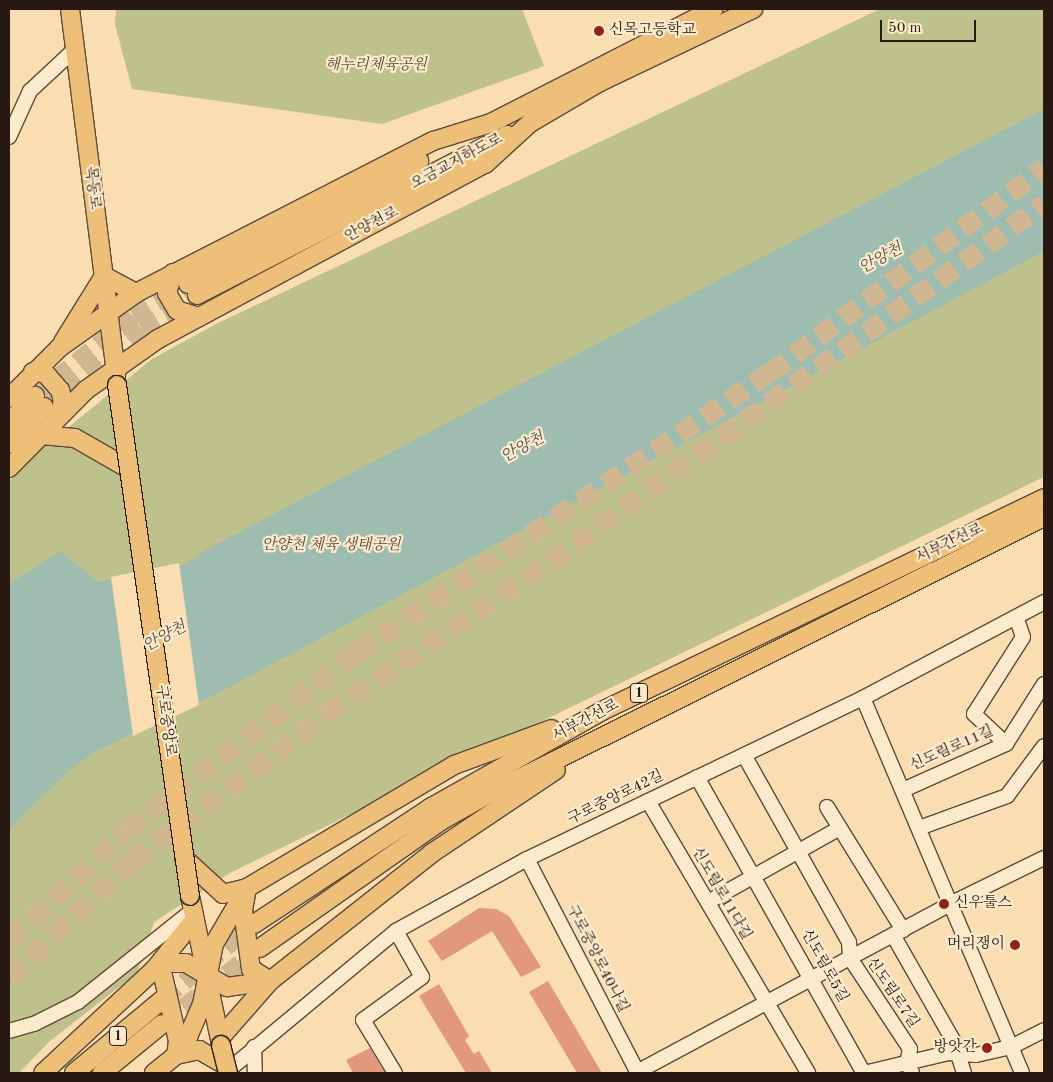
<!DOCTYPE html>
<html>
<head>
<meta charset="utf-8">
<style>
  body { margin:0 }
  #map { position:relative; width:1053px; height:1082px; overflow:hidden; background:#fadeb2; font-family:"Old Standard TT","Noto Serif KR",serif }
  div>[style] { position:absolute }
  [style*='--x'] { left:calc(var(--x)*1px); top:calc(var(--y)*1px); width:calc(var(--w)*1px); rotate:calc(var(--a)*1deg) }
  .green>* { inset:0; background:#bfc18c }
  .water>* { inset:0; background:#9ebcb0 }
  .pier>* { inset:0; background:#fadeb2 }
  .building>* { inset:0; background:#e2987b }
  .major-tunnel>* { height:18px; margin-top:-9px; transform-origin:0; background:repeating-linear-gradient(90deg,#d0b792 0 18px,transparent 0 27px) }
  .highway-tunnel>* { height:20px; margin-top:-10px; transform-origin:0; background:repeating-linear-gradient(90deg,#d0b792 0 20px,transparent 0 30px) }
  .roads { filter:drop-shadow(1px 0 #5c4a3a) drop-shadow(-1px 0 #5c4a3a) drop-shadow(0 1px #5c4a3a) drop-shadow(0 -1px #5c4a3a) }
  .minor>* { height:14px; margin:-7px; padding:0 7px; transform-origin:7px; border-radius:7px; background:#fceacd }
  .major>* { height:18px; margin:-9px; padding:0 9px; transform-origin:9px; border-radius:9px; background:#edbf79 }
  .bridges { filter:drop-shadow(1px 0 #271912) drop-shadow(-1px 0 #271912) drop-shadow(0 1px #271912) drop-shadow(0 -1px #271912) }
  .major-bridge>* { height:18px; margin:-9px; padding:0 9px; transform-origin:9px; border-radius:9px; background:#edbf79 }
  .dots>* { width:14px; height:14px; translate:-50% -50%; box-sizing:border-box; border:2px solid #fceacd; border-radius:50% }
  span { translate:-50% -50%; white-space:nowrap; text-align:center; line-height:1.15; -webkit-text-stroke:4.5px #fceacd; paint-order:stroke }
  .shield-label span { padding:1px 4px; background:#fceacd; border:1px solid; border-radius:4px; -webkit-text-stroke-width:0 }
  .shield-label { font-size:14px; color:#271912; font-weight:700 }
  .poi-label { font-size:15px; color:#271912 }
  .left { translate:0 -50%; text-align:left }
  .right { translate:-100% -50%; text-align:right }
  .park-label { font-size:15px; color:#554b37; font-style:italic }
  .street-label { font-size:15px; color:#271912 }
  .water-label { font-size:16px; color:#515249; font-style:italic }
  .frame { position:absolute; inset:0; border:10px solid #271912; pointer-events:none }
  .scale { position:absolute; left:880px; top:20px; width:96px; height:22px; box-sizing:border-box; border:2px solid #271912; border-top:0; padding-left:6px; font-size:15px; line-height:18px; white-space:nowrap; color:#271912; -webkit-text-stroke:4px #fceacd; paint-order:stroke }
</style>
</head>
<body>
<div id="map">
  <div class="green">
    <div style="clip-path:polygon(116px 9px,522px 9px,544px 66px,382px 124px,132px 89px,115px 24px)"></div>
    <div style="clip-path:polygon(880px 9px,1044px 9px,1044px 477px,230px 873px,154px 922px,137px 973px,50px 1041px,19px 1073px,9px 1073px,9px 481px,43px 448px,152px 359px,216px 324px)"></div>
  </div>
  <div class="water">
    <div style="clip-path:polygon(1044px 109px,1044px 251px,220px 692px,98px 750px,72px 768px,9px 829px,9px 584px,60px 551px,98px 582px,184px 565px,211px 547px)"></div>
  </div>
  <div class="pier">
    <div style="clip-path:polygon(179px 563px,199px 705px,133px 736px,111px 577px)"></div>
  </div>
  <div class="building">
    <div style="clip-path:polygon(479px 908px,496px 909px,509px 916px,541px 967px,521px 977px,492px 931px,442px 961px,428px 941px)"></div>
    <div style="clip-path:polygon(548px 981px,589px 1051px,602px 1073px,577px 1073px,529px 992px)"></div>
    <div style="clip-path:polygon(439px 984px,469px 1036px,465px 1040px,474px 1054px,479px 1051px,492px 1073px,466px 1073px,419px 996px)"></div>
    <div style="clip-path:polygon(370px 1048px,385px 1073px,353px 1073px,346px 1060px)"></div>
  </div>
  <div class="major-tunnel">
    <div style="--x:35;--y:396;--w:127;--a:-39.2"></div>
    <div style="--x:133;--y:316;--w:64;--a:-30.2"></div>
    <div style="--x:44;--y:407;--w:125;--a:-39.2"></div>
    <div style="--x:141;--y:328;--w:65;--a:-30.5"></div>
    <div style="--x:163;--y:999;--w:118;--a:-39.5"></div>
    <div style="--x:162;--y:1024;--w:124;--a:-37.8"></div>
  </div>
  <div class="highway-tunnel">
    <div style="--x:9;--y:941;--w:161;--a:-43.2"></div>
    <div style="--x:126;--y:831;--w:291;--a:-37.7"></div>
    <div style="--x:356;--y:653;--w:500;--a:-34.1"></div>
    <div style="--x:770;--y:373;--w:342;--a:-36.8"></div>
    <div style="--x:9;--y:978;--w:169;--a:-43.3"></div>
    <div style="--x:132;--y:862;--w:244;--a:-37.3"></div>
    <div style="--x:326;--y:714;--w:271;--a:-34.2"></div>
    <div style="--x:550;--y:562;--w:610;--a:-35.93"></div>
  </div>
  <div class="roads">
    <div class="minor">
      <div style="--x:9;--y:137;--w:51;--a:-65.5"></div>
      <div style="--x:30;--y:91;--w:60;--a:-43"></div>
      <div style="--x:863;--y:698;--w:407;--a:67"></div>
      <div style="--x:1006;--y:744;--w:44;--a:-136.8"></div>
      <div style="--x:974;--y:714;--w:91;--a:-57.5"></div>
      <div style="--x:1023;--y:637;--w:21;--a:-109"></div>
      <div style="--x:744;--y:755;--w:214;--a:60.7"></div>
      <div style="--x:849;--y:942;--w:16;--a:86"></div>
      <div style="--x:850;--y:958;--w:109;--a:56.6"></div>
      <div style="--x:910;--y:1049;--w:14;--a:102"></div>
      <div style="--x:907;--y:1063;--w:11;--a:63"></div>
      <div style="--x:697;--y:777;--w:340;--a:60.6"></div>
      <div style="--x:903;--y:790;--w:113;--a:-24.1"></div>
      <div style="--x:1006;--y:744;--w:71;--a:-57.7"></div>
      <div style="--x:648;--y:801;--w:316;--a:59.5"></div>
      <div style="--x:827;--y:807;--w:145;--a:58.3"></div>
      <div style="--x:919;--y:828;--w:94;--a:-20"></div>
      <div style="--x:1007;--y:796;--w:62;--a:-53.5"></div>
      <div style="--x:527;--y:859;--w:241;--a:62.6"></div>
      <div style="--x:708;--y:902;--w:151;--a:-29.3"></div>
      <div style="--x:893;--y:935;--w:123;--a:60.3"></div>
      <div style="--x:954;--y:1042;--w:33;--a:72"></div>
      <div style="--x:9;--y:1031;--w:26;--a:-16"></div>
      <div style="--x:34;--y:1024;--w:49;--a:-26.6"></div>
      <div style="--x:78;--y:1002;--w:147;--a:-38.7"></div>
      <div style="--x:254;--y:1047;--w:26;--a:88"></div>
      <div style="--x:637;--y:1072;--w:357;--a:-28.2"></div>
      <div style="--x:952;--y:903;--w:102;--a:-26.1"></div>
      <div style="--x:225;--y:1073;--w:222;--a:-39.7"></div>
      <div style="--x:396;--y:931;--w:149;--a:-28.8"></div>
      <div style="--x:527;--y:859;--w:373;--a:-25.6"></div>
      <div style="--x:863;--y:698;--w:205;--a:-27.9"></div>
      <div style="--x:395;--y:1073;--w:62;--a:-121.1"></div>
      <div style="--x:363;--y:1020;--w:73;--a:-36.1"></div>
      <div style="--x:422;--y:977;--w:53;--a:-119.5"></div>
      <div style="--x:864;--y:1073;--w:86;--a:-13.4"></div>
      <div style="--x:948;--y:1053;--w:28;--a:4"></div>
      <div style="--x:976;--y:1055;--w:36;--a:-13"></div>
      <div style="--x:1011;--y:1047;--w:37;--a:-27"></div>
    </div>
    <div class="major">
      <div style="--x:70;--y:9;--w:369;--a:82.8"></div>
      <div style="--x:173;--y:273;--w:21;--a:107"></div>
      <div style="--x:167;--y:293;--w:20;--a:60"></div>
      <div style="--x:177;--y:310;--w:23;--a:18"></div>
      <div style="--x:188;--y:284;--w:262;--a:-28"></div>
      <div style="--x:197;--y:295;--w:349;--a:-27.3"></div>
      <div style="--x:63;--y:342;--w:78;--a:-58.2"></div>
      <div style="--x:104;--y:276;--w:36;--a:28"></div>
      <div style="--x:33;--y:372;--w:12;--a:5"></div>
      <div style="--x:45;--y:373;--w:23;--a:49"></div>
      <div style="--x:60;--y:390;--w:11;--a:75"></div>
      <div style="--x:63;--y:401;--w:16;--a:105"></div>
      <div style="--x:9;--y:398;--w:71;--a:-45"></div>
      <div style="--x:59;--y:348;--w:95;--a:-35.5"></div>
      <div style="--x:136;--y:293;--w:334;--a:-27.1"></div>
      <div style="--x:433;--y:141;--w:61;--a:-17.2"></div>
      <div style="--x:491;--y:123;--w:250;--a:-27.1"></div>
      <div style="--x:9;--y:422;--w:37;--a:-45"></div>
      <div style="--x:41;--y:435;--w:34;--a:5"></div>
      <div style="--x:75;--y:438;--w:62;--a:29.9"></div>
      <div style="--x:9;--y:444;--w:51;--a:-46.6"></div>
      <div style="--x:9;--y:468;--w:110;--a:-45.4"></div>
      <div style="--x:86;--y:390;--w:88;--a:-35.3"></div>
      <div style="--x:158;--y:339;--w:371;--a:-28.2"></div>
      <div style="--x:485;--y:164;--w:61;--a:-42.3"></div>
      <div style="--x:530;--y:123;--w:81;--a:-30.4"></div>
      <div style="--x:600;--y:82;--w:170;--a:-25.5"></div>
      <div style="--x:184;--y:858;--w:53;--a:42.7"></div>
      <div style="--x:223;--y:894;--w:25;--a:-14"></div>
      <div style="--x:247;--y:888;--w:22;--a:100"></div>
      <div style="--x:243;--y:910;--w:60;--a:82.3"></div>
      <div style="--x:251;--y:969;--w:22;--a:32"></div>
      <div style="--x:190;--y:896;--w:152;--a:78.2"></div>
      <div style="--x:254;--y:924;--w:211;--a:-33.4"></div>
      <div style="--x:430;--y:808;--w:197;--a:-29.4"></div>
      <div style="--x:602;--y:711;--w:491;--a:-25.7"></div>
      <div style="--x:260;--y:948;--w:219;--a:-35.1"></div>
      <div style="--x:439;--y:822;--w:61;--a:-29.5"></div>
      <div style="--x:492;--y:792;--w:617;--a:-26.48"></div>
      <div style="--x:154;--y:970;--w:17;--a:-25"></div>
      <div style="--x:169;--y:963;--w:17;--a:0"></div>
      <div style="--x:186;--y:963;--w:48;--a:30.3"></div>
      <div style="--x:227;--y:987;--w:43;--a:-7.9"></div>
      <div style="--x:154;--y:970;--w:11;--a:34"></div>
      <div style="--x:163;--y:976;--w:67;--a:77"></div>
      <div style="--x:178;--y:1041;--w:14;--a:98"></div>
      <div style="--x:220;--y:1038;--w:76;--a:-48.7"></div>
      <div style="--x:270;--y:981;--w:206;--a:-38.3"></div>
      <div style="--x:432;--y:853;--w:149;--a:-33.8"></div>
      <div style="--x:176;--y:1055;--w:24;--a:-12"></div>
      <div style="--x:199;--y:1050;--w:32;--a:30"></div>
      <div style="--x:43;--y:1073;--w:151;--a:-42.9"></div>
      <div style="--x:154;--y:970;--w:65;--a:-51.2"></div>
      <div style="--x:74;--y:1073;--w:116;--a:-39.7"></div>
      <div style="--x:102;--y:1073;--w:77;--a:-39.2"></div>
      <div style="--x:154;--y:1073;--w:28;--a:-39"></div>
      <div style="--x:176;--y:1055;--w:22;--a:-56"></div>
      <div style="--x:188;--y:1037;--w:36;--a:-67"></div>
      <div style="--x:202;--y:1004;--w:61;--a:-78.7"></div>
      <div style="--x:214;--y:944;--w:65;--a:-59.5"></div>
      <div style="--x:247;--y:888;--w:241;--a:-30.7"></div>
      <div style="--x:454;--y:765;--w:104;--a:-20.2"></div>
    </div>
  </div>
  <div class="bridges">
    <div class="major-bridge">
      <div style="--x:117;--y:385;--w:516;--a:81.87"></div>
      <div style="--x:221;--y:1045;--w:29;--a:76"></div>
    </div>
  </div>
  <div class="dots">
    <div style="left:599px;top:31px;background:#8f2418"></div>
    <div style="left:944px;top:904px;background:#8f2418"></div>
    <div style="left:1015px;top:945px;background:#8f2418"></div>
    <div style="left:987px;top:1048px;background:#8f2418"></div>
  </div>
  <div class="shield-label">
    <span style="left:639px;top:693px">1</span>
    <span style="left:118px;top:1036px">1</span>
  </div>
  <div class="poi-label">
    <span class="left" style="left:609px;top:31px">신목고등학교</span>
    <span class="left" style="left:954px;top:904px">신우툴스</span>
    <span class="right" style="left:1005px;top:945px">머리쟁이</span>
    <span class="right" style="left:977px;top:1048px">방앗간</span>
  </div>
  <div class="park-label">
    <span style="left:376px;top:66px">해누리체육공원</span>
    <span style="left:331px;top:546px">안양천 체육 생태공원</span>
  </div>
  <div class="street-label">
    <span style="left:457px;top:162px;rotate:-28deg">오금교지하도로</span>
    <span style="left:92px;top:188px;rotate:83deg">목동로</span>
    <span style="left:372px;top:225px;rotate:-28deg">안양천로</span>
    <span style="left:950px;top:544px;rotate:-26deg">서부간선로</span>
    <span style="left:165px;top:721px;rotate:82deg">구로중앙로</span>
    <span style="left:586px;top:721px;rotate:-28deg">서부간선로</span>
    <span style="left:952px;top:749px;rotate:-24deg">신도림로11길</span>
    <span style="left:616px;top:798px;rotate:-26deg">구로중앙로42길</span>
    <span style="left:721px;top:894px;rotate:60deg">신도림로11다길</span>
    <span style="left:597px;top:959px;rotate:63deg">구로중앙로40나길</span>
    <span style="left:824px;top:966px;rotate:61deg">신도림로5길</span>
    <span style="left:892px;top:993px;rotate:56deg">신도림로7길</span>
  </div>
  <div class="water-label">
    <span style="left:881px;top:259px;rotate:-28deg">안양천</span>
    <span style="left:523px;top:448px;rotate:-28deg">안양천</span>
    <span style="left:165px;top:637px;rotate:-28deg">안양천</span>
  </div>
  <div class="frame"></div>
  <div class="scale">50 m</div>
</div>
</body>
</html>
